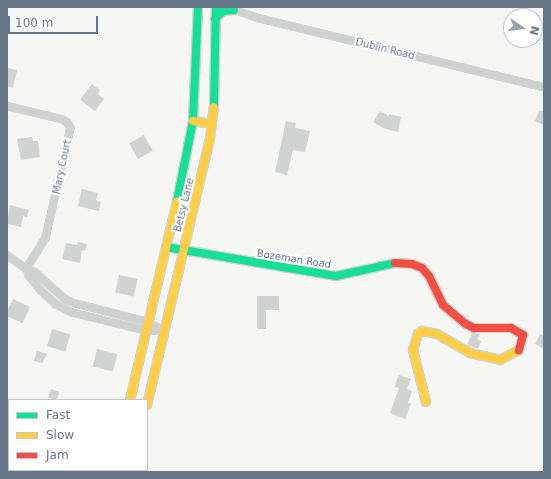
<!DOCTYPE html>
<html>
<head>
<meta charset="utf-8">
<style>
  body { margin:0 }
  #map { position:relative; width:551px; height:479px; overflow:hidden; background:#f6f6f4; font-family:"DejaVu Sans",sans-serif }
  div>[style] { position:absolute }
  [style*='--x'] { left:calc(var(--x)*1px); top:calc(var(--y)*1px); width:calc(var(--w)*1px); rotate:calc(var(--a)*1deg) }
  .building>* { inset:0; background:#d1d2d2; transform-origin:0 0 }
  .roads { filter:drop-shadow(1px 0 #d1d3d4) drop-shadow(-1px 0 #d1d3d4) drop-shadow(0 1px #d1d3d4) drop-shadow(0 -1px #d1d3d4) }
  .street>* { height:5.5px; margin:-2.75px; padding:0 2.75px; transform-origin:2.75px; border-radius:2.75px; background:#cfd1d1 }
  .fast>* { height:8px; margin:-4px; padding:0 4px; transform-origin:4px; border-radius:4px; background:#16e098 }
  .slow>* { height:8px; margin:-4px; padding:0 4px; transform-origin:4px; border-radius:4px; background:#ffcf43 }
  .jam>* { height:8px; margin:-4px; padding:0 4px; transform-origin:4px; border-radius:4px; background:#f24e42 }
  span { translate:-50% -50%; white-space:nowrap; text-align:center; line-height:1.15; -webkit-text-stroke:4px #fff; paint-order:stroke }
  .street-label { font-size:10px; color:#647586 }
  .frame { position:absolute; inset:0; border:8px solid #647586; pointer-events:none }
  .legend { position:absolute; left:8px; top:399px; width:140px; height:72px; box-sizing:border-box; background:#fff; border:1px solid #c1c8cf; margin:0; padding:5px 7px; list-style:none; font-size:12px; color:#647586 }
  .legend li { display:flex; align-items:center; gap:8px; height:20px }
  .legend b { width:20px; border:1px solid #c1c8cf }
  .north { position:absolute; left:503px; top:8px; width:40px; height:40px; box-sizing:border-box; background:#fff; border:1px solid #c1c8cf; border-radius:50%; rotate:103deg; font-size:11px; font-weight:700; line-height:16px; text-align:center; color:#647586 }
  .north::after { content:''; display:block; margin:auto; width:14px; height:18px; background:#97a2ac; clip-path:polygon(50% 0,100% 100%,50% 72%,0 100%) }
  .scale { position:absolute; left:8px; top:16px; width:90px; height:18px; box-sizing:border-box; border:2px solid #647586; border-top:0; padding-left:5px; font-size:12px; line-height:14px; white-space:nowrap; color:#647586; -webkit-text-stroke:3px #fff; paint-order:stroke }
</style>
</head>
<body>
<div id="map">
  <div class="building">
    <div style="clip-path:polygon(7px 68px,17px 70px,13px 88px,7px 86px)"></div>
    <div style="clip-path:polygon(92px 84px,100px 90px,98px 94px,104px 99px,95px 111px,80px 100px)"></div>
    <div style="clip-path:polygon(539px 110px,544px 112px,544px 125px,535px 121px)"></div>
    <div style="clip-path:polygon(380px 111px,389px 116px,389px 114px,401px 117px,398px 132px,383px 128px,373px 122px)"></div>
    <div style="clip-path:polygon(286px 121px,296px 123px,295px 128px,310px 131px,305px 152px,293px 150px,287px 175px,275px 172px)"></div>
    <div style="left:144px;top:135px;width:18px;height:17px;rotate:61deg"></div>
    <div style="clip-path:polygon(32px 137px,33px 141px,38px 141px,40px 157px,21px 160px,17px 139px)"></div>
    <div style="clip-path:polygon(82px 189px,98px 193px,96px 200px,101px 202px,99px 211px,78px 206px)"></div>
    <div style="clip-path:polygon(10px 205px,29px 210px,27px 217px,23px 216px,21px 227px,7px 224px)"></div>
    <div style="clip-path:polygon(78px 242px,87px 244px,85px 251px,82px 250px,80px 263px,62px 259px,66px 243px,77px 245px)"></div>
    <div style="left:119px;top:275px;width:19px;height:18px;rotate:12deg"></div>
    <div style="clip-path:polygon(257px 296px,279px 296px,279px 310px,266px 310px,266px 329px,257px 329px)"></div>
    <div style="left:13px;top:299px;width:19px;height:18px;rotate:25deg"></div>
    <div style="left:52px;top:329px;width:19px;height:18px;rotate:16deg"></div>
    <div style="clip-path:polygon(472px 333px,480px 334px,477px 339px,481px 341px,478px 349px,467px 345px)"></div>
    <div style="clip-path:polygon(540px 334px,544px 336px,544px 349px,535px 344px)"></div>
    <div style="left:97px;top:349px;width:21px;height:18px;rotate:14deg"></div>
    <div style="clip-path:polygon(37px 351px,47px 354px,42px 363px,34px 361px)"></div>
    <div style="clip-path:polygon(399px 375px,411px 379px,407px 389px,412px 391px,408px 403px,411px 404px,405px 419px,390px 413px,399px 388px,394px 387px)"></div>
    <div style="left:51px;top:389px;width:9px;height:9px;rotate:18deg"></div>
  </div>
  <div class="roads">
    <div class="street">
      <div style="--x:232;--y:9;--w:28;--a:19"></div>
      <div style="--x:258;--y:18;--w:294;--a:13.6"></div>
      <div style="--x:7;--y:106;--w:56;--a:13.5"></div>
      <div style="--x:61;--y:119;--w:7;--a:27"></div>
      <div style="--x:67;--y:122;--w:7;--a:56"></div>
      <div style="--x:71;--y:128;--w:113;--a:102.8"></div>
      <div style="--x:46;--y:238;--w:36;--a:122"></div>
      <div style="--x:7;--y:255;--w:24;--a:35"></div>
      <div style="--x:27;--y:269;--w:9;--a:21"></div>
      <div style="--x:35;--y:272;--w:40;--a:42"></div>
      <div style="--x:65;--y:299;--w:10;--a:24"></div>
      <div style="--x:74;--y:303;--w:76;--a:14.4"></div>
      <div style="--x:148;--y:322;--w:18;--a:29"></div>
      <div style="--x:164;--y:331;--w:18;--a:180"></div>
      <div style="--x:146;--y:331;--w:76;--a:-166.3"></div>
      <div style="--x:72;--y:313;--w:18;--a:-153"></div>
      <div style="--x:56;--y:305;--w:21;--a:-137"></div>
      <div style="--x:41;--y:291;--w:19;--a:-129"></div>
      <div style="--x:29;--y:276;--w:7;--a:-106"></div>
    </div>
    <div class="fast">
      <div style="--x:215;--y:19;--w:11;--a:-45"></div>
      <div style="--x:223;--y:11;--w:11;--a:-5"></div>
      <div style="--x:214;--y:107;--w:100;--a:-88.9"></div>
      <div style="--x:177;--y:201;--w:82;--a:-78.7"></div>
      <div style="--x:193;--y:121;--w:114;--a:-87.5"></div>
      <div style="--x:166;--y:247;--w:172;--a:9.7"></div>
      <div style="--x:336;--y:276;--w:60;--a:-12.4"></div>
    </div>
    <div class="slow">
      <div style="--x:193;--y:121;--w:19;--a:9"></div>
      <div style="--x:130;--y:400;--w:204;--a:-76.7"></div>
      <div style="--x:426;--y:402;--w:54;--a:-104"></div>
      <div style="--x:413;--y:350;--w:17;--a:-73"></div>
      <div style="--x:418;--y:334;--w:5;--a:-37"></div>
      <div style="--x:422;--y:331;--w:15;--a:11"></div>
      <div style="--x:437;--y:334;--w:38;--a:30"></div>
      <div style="--x:470;--y:353;--w:31;--a:13"></div>
      <div style="--x:500;--y:360;--w:21;--a:-28"></div>
      <div style="--x:147;--y:405;--w:274;--a:-76.7"></div>
      <div style="--x:210;--y:138;--w:31;--a:-83"></div>
      <div style="--x:107;--y:472;--w:2;--a:-63"></div>
      <div style="--x:126;--y:472;--w:2;--a:-63"></div>
    </div>
    <div class="jam">
      <div style="--x:395;--y:263;--w:17;--a:3"></div>
      <div style="--x:412;--y:264;--w:11;--a:22"></div>
      <div style="--x:422;--y:268;--w:11;--a:49"></div>
      <div style="--x:429;--y:276;--w:32;--a:64"></div>
      <div style="--x:443;--y:305;--w:30;--a:40"></div>
      <div style="--x:466;--y:324;--w:9;--a:27"></div>
      <div style="--x:474;--y:328;--w:37;--a:0"></div>
      <div style="--x:511;--y:328;--w:14;--a:30"></div>
      <div style="--x:523;--y:335;--w:16;--a:105"></div>
    </div>
  </div>
  <div class="street-label">
    <span style="left:385px;top:49px;rotate:14deg">Dublin Road</span>
    <span style="left:62px;top:167px;rotate:-78deg">Mary Court</span>
    <span style="left:184px;top:205px;rotate:-76deg">Betsy Lane</span>
    <span style="left:294px;top:259px;rotate:9deg">Bozeman Road</span>
  </div>
  <div class="frame"></div>
  <ul class="legend">
  <li><b style="height:5px;background:#16e098"></b>Fast</li>
  <li><b style="height:5px;background:#ffcf43"></b>Slow</li>
  <li><b style="height:5px;background:#f24e42"></b>Jam</li>
  </ul>
  <div class="north">N</div>
  <div class="scale">100 m</div>
</div>
</body>
</html>
